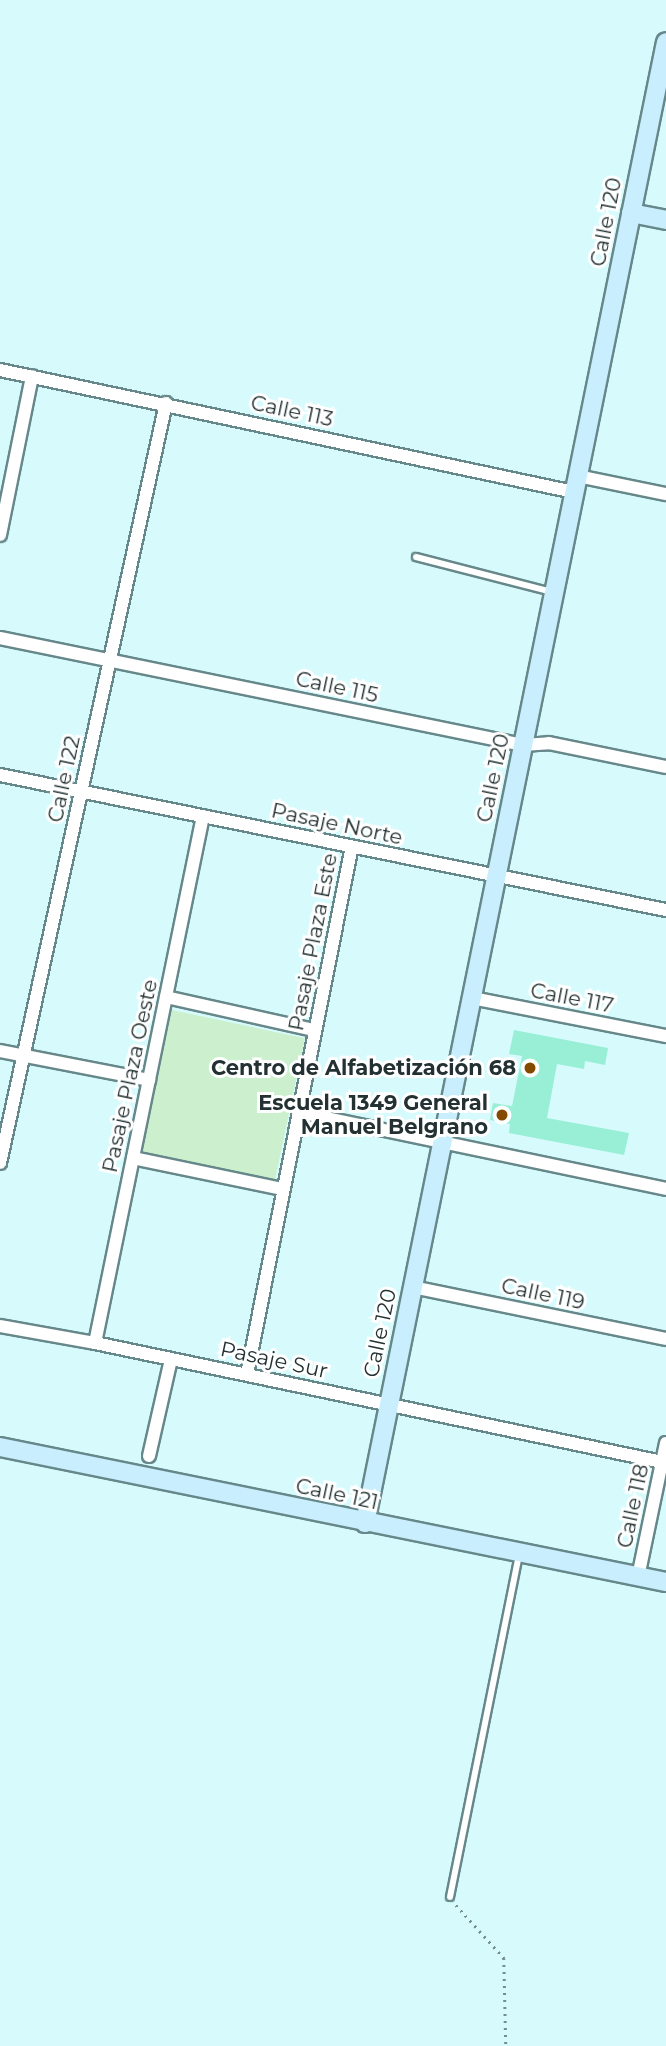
<!DOCTYPE html>
<html>
<head>
<meta charset="utf-8">
<style>
  body { margin:0 }
  #map { position:relative; width:666px; height:2046px; overflow:hidden; background:#d7fbfd; font-family:Montserrat,sans-serif }
  div>[style] { position:absolute }
  [style*='--x'] { left:calc(var(--x)*1px); top:calc(var(--y)*1px); width:calc(var(--w)*1px); rotate:calc(var(--a)*1deg) }
  .green>* { inset:0; background:#ccf0ce; transform-origin:0 0 }
  .building>* { inset:0; background:#98efd6 }
  .path>* { height:2.5px; margin-top:-1.25px; transform-origin:0; background:repeating-linear-gradient(90deg,#758d8e 0 2px,transparent 0 7px) }
  .roads { filter:drop-shadow(2px 0 #67888a) drop-shadow(-2px 0 #67888a) drop-shadow(0 2px #67888a) drop-shadow(0 -2px #67888a) }
  .lane>* { height:6px; margin:-3px; padding:0 3px; transform-origin:3px; border-radius:3px; background:#fff }
  .street>* { height:12px; margin:-6px; padding:0 6px; transform-origin:6px; border-radius:6px; background:#fff }
  .secondary>* { height:18px; margin:-9px; padding:0 9px; transform-origin:9px; border-radius:9px; background:#c9eefd }
  .dots>* { width:19px; height:19px; translate:-50% -50%; box-sizing:border-box; border:4px solid #fff; border-radius:50% }
  span { translate:-50% -50%; white-space:nowrap; text-align:center; line-height:1.15; -webkit-text-stroke:6px #fff; paint-order:stroke }
  .street-label { font-size:21px; color:#233132 }
  .poi-label { font-size:21px; color:#233132; font-weight:700 }
  .right { translate:-100% -50%; text-align:right }
</style>
</head>
<body>
<div id="map">
  <div class="green">
    <div style="left:172px;top:1010px;width:136px;height:145px;rotate:12deg"></div>
  </div>
  <div class="building">
    <div style="clip-path:polygon(514px 1030px,608px 1048px,605px 1065px,585px 1061px,584px 1069px,557px 1064px,547px 1118px,629px 1133px,624px 1155px,509px 1133px,510px 1124px,490px 1120px,493px 1103px,512px 1106px,522px 1056px,509px 1054px)"></div>
  </div>
  <div class="path">
    <div style="--x:456;--y:1905;--w:72;--a:47.8"></div>
    <div style="--x:504;--y:1958;--w:88;--a:88.7"></div>
  </div>
  <div class="roads">
    <div class="lane">
      <div style="--x:416;--y:557;--w:140;--a:14.4"></div>
      <div style="--x:450;--y:1897;--w:350;--a:-78.6"></div>
    </div>
    <div class="street">
      <div style="--x:0;--y:370;--w:587;--a:12"></div>
      <div style="--x:578;--y:476;--w:90;--a:11.6"></div>
      <div style="--x:0;--y:535;--w:162;--a:-78.6"></div>
      <div style="--x:0;--y:638;--w:534;--a:11.56"></div>
      <div style="--x:523;--y:745;--w:26;--a:-4"></div>
      <div style="--x:549;--y:743;--w:119;--a:11.6"></div>
      <div style="--x:0;--y:775;--w:680;--a:11.46"></div>
      <div style="--x:166;--y:997;--w:152;--a:12.6"></div>
      <div style="--x:472;--y:998;--w:198;--a:11.1"></div>
      <div style="--x:0;--y:1051;--w:152;--a:11"></div>
      <div style="--x:298;--y:1112;--w:376;--a:11.8"></div>
      <div style="--x:133;--y:1158;--w:153;--a:11.7"></div>
      <div style="--x:0;--y:1163;--w:778;--a:-77.68"></div>
      <div style="--x:413;--y:1287;--w:258;--a:11.6"></div>
      <div style="--x:0;--y:1326;--w:97;--a:10.1"></div>
      <div style="--x:95;--y:1343;--w:579;--a:11.85"></div>
      <div style="--x:95;--y:1343;--w:538;--a:-78.42"></div>
      <div style="--x:247;--y:1374;--w:538;--a:-78.75"></div>
      <div style="--x:149;--y:1456;--w:99;--a:-77.2"></div>
      <div style="--x:638;--y:1577;--w:137;--a:-78.2"></div>
    </div>
    <div class="secondary">
      <div style="--x:631;--y:213;--w:36;--a:11"></div>
      <div style="--x:0;--y:1447;--w:680;--a:11.46"></div>
      <div style="--x:365;--y:1523;--w:1511;--a:-78.51"></div>
    </div>
  </div>
  <div class="dots">
    <div style="left:530px;top:1068px;background:#844b00"></div>
    <div style="left:502px;top:1115px;background:#844b00"></div>
  </div>
  <div class="street-label">
    <span style="left:606px;top:222px;rotate:-79deg">Calle 120</span>
    <span style="left:292px;top:411px;rotate:12deg">Calle 113</span>
    <span style="left:337px;top:687px;rotate:12deg">Calle 115</span>
    <span style="left:493px;top:778px;rotate:-78deg">Calle 120</span>
    <span style="left:64px;top:779px;rotate:-78deg">Calle 122</span>
    <span style="left:337px;top:824px;rotate:12deg">Pasaje Norte</span>
    <span style="left:313px;top:942px;rotate:-79deg">Pasaje Plaza Este</span>
    <span style="left:572px;top:998px;rotate:11deg">Calle 117</span>
    <span style="left:130px;top:1076px;rotate:-78deg">Pasaje Plaza Oeste</span>
    <span style="left:543px;top:1294px;rotate:12deg">Calle 119</span>
    <span style="left:380px;top:1333px;rotate:-78deg">Calle 120</span>
    <span style="left:274px;top:1360px;rotate:12deg">Pasaje Sur</span>
    <span style="left:337px;top:1494px;rotate:12deg">Calle 121</span>
    <span style="left:633px;top:1506px;rotate:-78deg">Calle 118</span>
  </div>
  <div class="poi-label">
    <span class="right" style="left:516px;top:1068px">Centro de Alfabetización 68</span>
    <span class="right" style="left:488px;top:1115px">Escuela 1349 General<br>Manuel Belgrano</span>
  </div>
</div>
</body>
</html>
